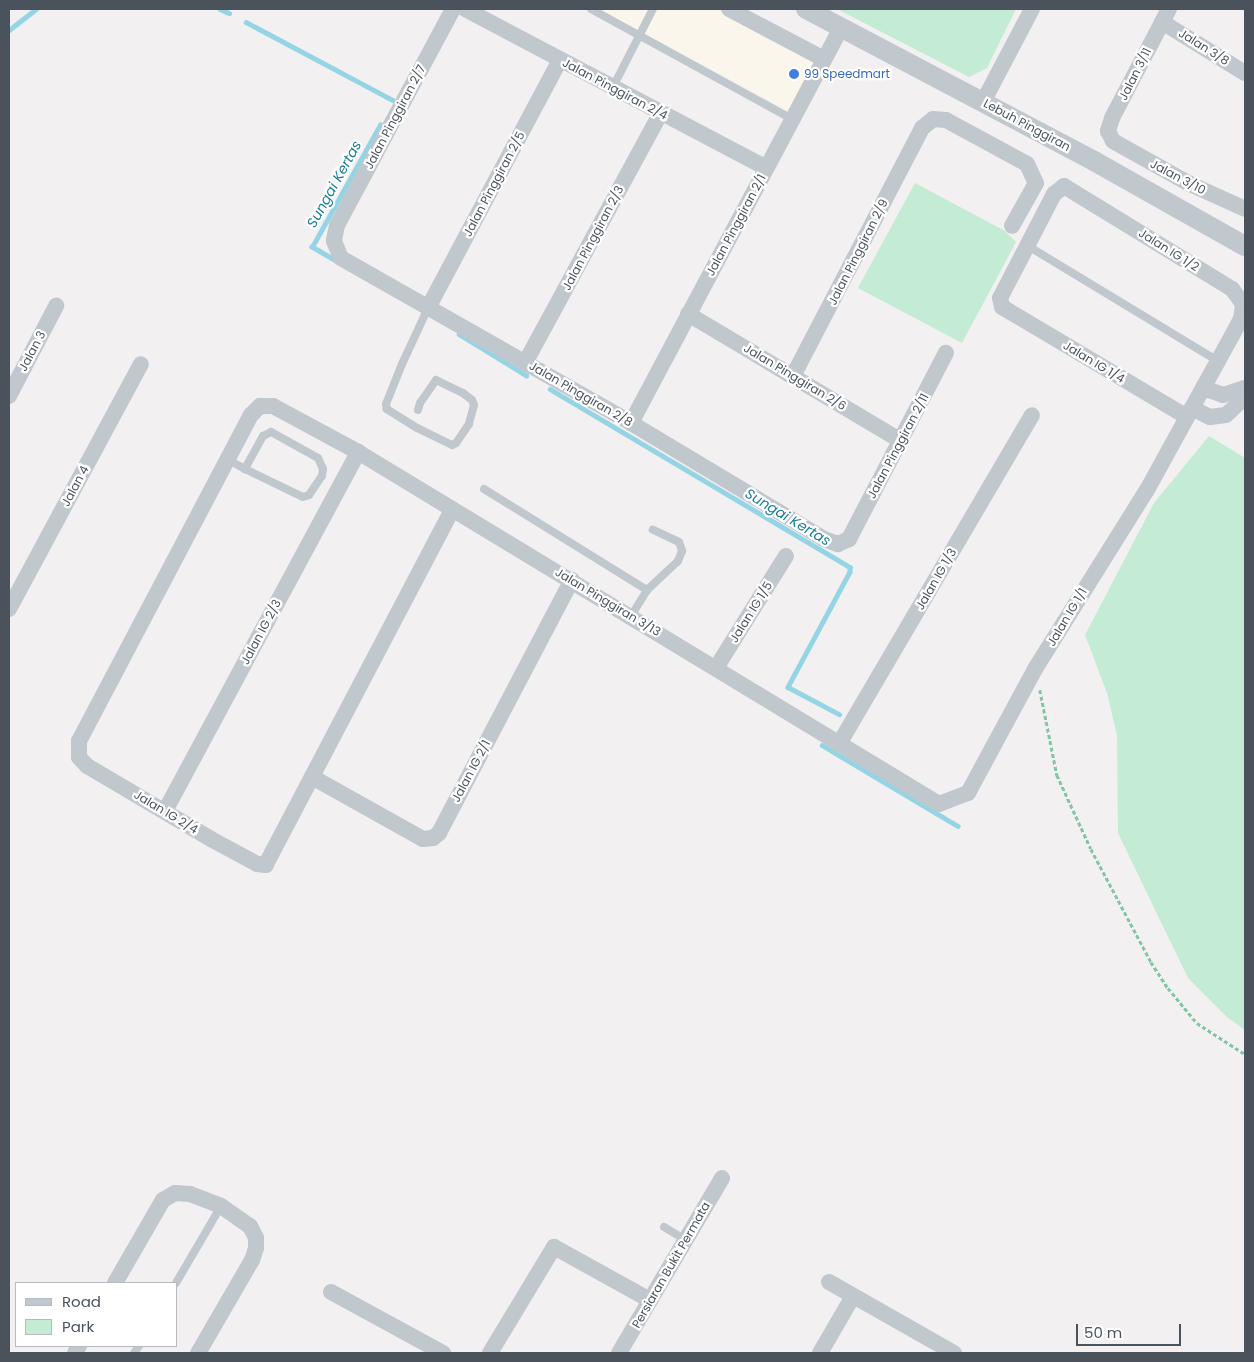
<!DOCTYPE html>
<html>
<head>
<meta charset="utf-8">
<style>
  body { margin:0 }
  #map { position:relative; width:1254px; height:1362px; overflow:hidden; background:#f2f0f0; font-family:Poppins,sans-serif }
  div>[style] { position:absolute }
  [style*='--x'] { left:calc(var(--x)*1px); top:calc(var(--y)*1px); width:calc(var(--w)*1px); rotate:calc(var(--a)*1deg) }
  .commercial>* { inset:0; background:#fbf6ec }
  .green>* { inset:0; background:#c4ebd3 }
  .stream>* { height:4.5px; margin:-2.25px; padding:0 2.25px; transform-origin:2.25px; border-radius:2.25px; background:#95d4e4 }
  .path>* { height:2.5px; margin-top:-1.25px; transform-origin:0; background:repeating-linear-gradient(90deg,#7fc6a2 0 4px,transparent 0 6.5px) }
  .service>* { height:8px; margin:-4px; padding:0 4px; transform-origin:4px; border-radius:4px; background:#c0c7cd }
  .minor>* { height:16px; margin:-8px; padding:0 8px; transform-origin:8px; border-radius:8px; background:#c0c7cd }
  .tertiary>* { height:20px; margin:-10px; padding:0 10px; transform-origin:10px; border-radius:10px; background:#c0c7cd }
  .dots>* { width:14px; height:14px; translate:-50% -50%; box-sizing:border-box; border:2px solid #fff; border-radius:50% }
  span { translate:-50% -50%; white-space:nowrap; text-align:center; line-height:1.15; -webkit-text-stroke:4.5px #fff; paint-order:stroke }
  .street-label { font-size:12px; color:#4a535c }
  .shop-label { font-size:12px; color:#366cbe }
  .left { translate:0 -50%; text-align:left }
  .water-label { font-size:14px; color:#1a7e97; font-style:italic }
  .frame { position:absolute; inset:0; border:10px solid #4a535c; pointer-events:none }
  .legend { position:absolute; left:15px; top:1282px; width:162px; height:65px; box-sizing:border-box; background:#fff; border:1px solid #b7babe; margin:0; padding:6px 9px; list-style:none; font-size:15px; color:#4a535c }
  .legend li { display:flex; align-items:center; gap:10px; height:25px }
  .legend b { width:25px; border:1px solid #b7babe }
  .scale { position:absolute; left:1076px; top:1324px; width:105px; height:22px; box-sizing:border-box; border:2px solid #4a535c; border-top:0; padding-left:6px; font-size:15px; line-height:18px; white-space:nowrap; color:#4a535c; -webkit-text-stroke:4px #fff; paint-order:stroke }
</style>
</head>
<body>
<div id="map">
  <div class="commercial">
    <div style="clip-path:polygon(599px 9px,719px 9px,817px 61px,790px 112px)"></div>
  </div>
  <div class="green">
    <div style="clip-path:polygon(837px 9px,1016px 9px,987px 68px,969px 77px)"></div>
    <div style="clip-path:polygon(915px 183px,1005px 231px,1016px 242px,962px 343px,858px 288px)"></div>
    <div style="clip-path:polygon(1209px 436px,1245px 458px,1245px 1030px,1227px 1017px,1188px 978px,1118px 833px,1117px 735px,1107px 693px,1085px 635px,1154px 503px)"></div>
  </div>
  <div class="stream">
    <div style="--x:220;--y:9;--w:10;--a:24"></div>
    <div style="--x:246;--y:22;--w:166;--a:28"></div>
    <div style="--x:9;--y:30;--w:34;--a:-38"></div>
    <div style="--x:336;--y:261;--w:28;--a:-150"></div>
    <div style="--x:312;--y:247;--w:140;--a:-60.9"></div>
    <div style="--x:459;--y:334;--w:79;--a:31.5"></div>
    <div style="--x:550;--y:389;--w:349;--a:30.7"></div>
    <div style="--x:850;--y:567;--w:5;--a:90"></div>
    <div style="--x:850;--y:572;--w:131;--a:118.3"></div>
    <div style="--x:788;--y:687;--w:58;--a:27.9"></div>
    <div style="--x:822;--y:745;--w:158;--a:30.8"></div>
  </div>
  <div class="path">
    <div style="--x:1040;--y:690;--w:87;--a:78.7"></div>
    <div style="--x:1057;--y:775;--w:81;--a:65.3"></div>
    <div style="--x:1091;--y:849;--w:128;--a:62"></div>
    <div style="--x:1151;--y:962;--w:31;--a:57"></div>
    <div style="--x:1168;--y:988;--w:45;--a:50.4"></div>
    <div style="--x:1197;--y:1023;--w:57;--a:32.9"></div>
  </div>
  <div class="service">
    <div style="--x:591;--y:9;--w:229;--a:28.7"></div>
    <div style="--x:613;--y:87;--w:88;--a:-62.9"></div>
    <div style="--x:1028;--y:246;--w:222;--a:31.2"></div>
    <div style="--x:418;--y:410;--w:7;--a:-74"></div>
    <div style="--x:420;--y:403;--w:28;--a:-55"></div>
    <div style="--x:436;--y:380;--w:30;--a:26"></div>
    <div style="--x:463;--y:393;--w:11;--a:38"></div>
    <div style="--x:472;--y:400;--w:5;--a:68"></div>
    <div style="--x:474;--y:405;--w:20;--a:105"></div>
    <div style="--x:469;--y:424;--w:23;--a:124"></div>
    <div style="--x:456;--y:443;--w:4;--a:153"></div>
    <div style="--x:452;--y:445;--w:39;--a:-154"></div>
    <div style="--x:417;--y:428;--w:36;--a:-148"></div>
    <div style="--x:387;--y:409;--w:5;--a:-101"></div>
    <div style="--x:386;--y:404;--w:43;--a:-68.2"></div>
    <div style="--x:402;--y:364;--w:62;--a:-65.1"></div>
    <div style="--x:227;--y:459;--w:21;--a:29"></div>
    <div style="--x:245;--y:469;--w:64;--a:25.8"></div>
    <div style="--x:303;--y:497;--w:6;--a:-18"></div>
    <div style="--x:309;--y:495;--w:23;--a:-56"></div>
    <div style="--x:322;--y:476;--w:7;--a:-82"></div>
    <div style="--x:323;--y:469;--w:12;--a:-114"></div>
    <div style="--x:318;--y:458;--w:54;--a:-151"></div>
    <div style="--x:271;--y:432;--w:9;--a:153"></div>
    <div style="--x:263;--y:436;--w:38;--a:119"></div>
    <div style="--x:484;--y:489;--w:192;--a:31.8"></div>
    <div style="--x:647;--y:590;--w:42;--a:-43.1"></div>
    <div style="--x:678;--y:561;--w:11;--a:-68"></div>
    <div style="--x:682;--y:551;--w:9;--a:-108"></div>
    <div style="--x:679;--y:542;--w:29;--a:-155"></div>
    <div style="--x:631;--y:616;--w:31;--a:-58"></div>
    <div style="--x:664;--y:1227;--w:26;--a:31"></div>
    <div style="--x:176;--y:1283;--w:89;--a:-59.7"></div>
    <div style="--x:134;--y:1353;--w:9;--a:-54"></div>
  </div>
  <div class="minor">
    <div style="--x:453;--y:9;--w:245;--a:118.2"></div>
    <div style="--x:337;--y:225;--w:16;--a:101"></div>
    <div style="--x:334;--y:241;--w:18;--a:68"></div>
    <div style="--x:341;--y:258;--w:334;--a:29.6"></div>
    <div style="--x:631;--y:423;--w:225;--a:31"></div>
    <div style="--x:824;--y:539;--w:15;--a:20"></div>
    <div style="--x:838;--y:544;--w:12;--a:-24"></div>
    <div style="--x:849;--y:539;--w:210;--a:-62.5"></div>
    <div style="--x:465;--y:9;--w:340;--a:27.8"></div>
    <div style="--x:729;--y:9;--w:107;--a:27.8"></div>
    <div style="--x:1169;--y:9;--w:123;--a:117.6"></div>
    <div style="--x:1112;--y:118;--w:14;--a:107"></div>
    <div style="--x:1108;--y:131;--w:11;--a:63"></div>
    <div style="--x:1113;--y:141;--w:88;--a:29.2"></div>
    <div style="--x:1190;--y:184;--w:60;--a:24.4"></div>
    <div style="--x:1162;--y:22;--w:97;--a:31.6"></div>
    <div style="--x:983;--y:102;--w:105;--a:-62.2"></div>
    <div style="--x:428;--y:308;--w:281;--a:-62"></div>
    <div style="--x:688;--y:314;--w:248;--a:30.8"></div>
    <div style="--x:525;--y:363;--w:283;--a:-61.5"></div>
    <div style="--x:793;--y:376;--w:280;--a:-62.5"></div>
    <div style="--x:922;--y:128;--w:14;--a:-39"></div>
    <div style="--x:933;--y:119;--w:13;--a:4"></div>
    <div style="--x:946;--y:120;--w:92;--a:28.5"></div>
    <div style="--x:1027;--y:164;--w:21;--a:65"></div>
    <div style="--x:1036;--y:183;--w:49;--a:119.2"></div>
    <div style="--x:1203;--y:388;--w:21;--a:19"></div>
    <div style="--x:1223;--y:395;--w:23;--a:-18"></div>
    <div style="--x:9;--y:396;--w:102;--a:-62.4"></div>
    <div style="--x:1192;--y:408;--w:20;--a:27"></div>
    <div style="--x:1210;--y:417;--w:16;--a:-7"></div>
    <div style="--x:1226;--y:415;--w:26;--a:-43"></div>
    <div style="--x:631;--y:423;--w:447;--a:-62"></div>
    <div style="--x:452;--y:510;--w:401;--a:117.7"></div>
    <div style="--x:266;--y:865;--w:9;--a:-174"></div>
    <div style="--x:257;--y:864;--w:52;--a:-151.5"></div>
    <div style="--x:211;--y:839;--w:144;--a:-149.5"></div>
    <div style="--x:87;--y:766;--w:12;--a:-132"></div>
    <div style="--x:79;--y:757;--w:16;--a:-90"></div>
    <div style="--x:79;--y:741;--w:369;--a:-62.2"></div>
    <div style="--x:251;--y:415;--w:13;--a:-45"></div>
    <div style="--x:260;--y:406;--w:13;--a:0"></div>
    <div style="--x:273;--y:406;--w:97;--a:28.4"></div>
    <div style="--x:358;--y:452;--w:679;--a:31.21"></div>
    <div style="--x:939;--y:804;--w:31;--a:-21"></div>
    <div style="--x:968;--y:793;--w:141;--a:-61.6"></div>
    <div style="--x:1035;--y:669;--w:211;--a:-58"></div>
    <div style="--x:1147;--y:490;--w:94;--a:-61.2"></div>
    <div style="--x:1192;--y:408;--w:23;--a:-61"></div>
    <div style="--x:1203;--y:388;--w:31;--a:-61"></div>
    <div style="--x:1218;--y:361;--w:48;--a:-61.3"></div>
    <div style="--x:1241;--y:319;--w:15;--a:-82"></div>
    <div style="--x:1243;--y:304;--w:19;--a:-126"></div>
    <div style="--x:1232;--y:289;--w:197;--a:-148.5"></div>
    <div style="--x:1064;--y:186;--w:13;--a:141"></div>
    <div style="--x:1054;--y:194;--w:117;--a:117.4"></div>
    <div style="--x:1000;--y:298;--w:9;--a:77"></div>
    <div style="--x:1002;--y:307;--w:215;--a:30.7"></div>
    <div style="--x:9;--y:609;--w:278;--a:-61.7"></div>
    <div style="--x:716;--y:668;--w:132;--a:-58"></div>
    <div style="--x:839;--y:744;--w:381;--a:-59.6"></div>
    <div style="--x:312;--y:777;--w:127;--a:29.2"></div>
    <div style="--x:423;--y:839;--w:10;--a:-6"></div>
    <div style="--x:433;--y:838;--w:8;--a:-40"></div>
    <div style="--x:439;--y:833;--w:286;--a:-62.3"></div>
    <div style="--x:165;--y:811;--w:408;--a:-61.7"></div>
    <div style="--x:829;--y:1282;--w:144;--a:29.6"></div>
    <div style="--x:115;--y:1283;--w:96;--a:-60"></div>
    <div style="--x:163;--y:1200;--w:14;--a:-30"></div>
    <div style="--x:175;--y:1193;--w:15;--a:4"></div>
    <div style="--x:190;--y:1194;--w:33;--a:21"></div>
    <div style="--x:221;--y:1206;--w:35;--a:35"></div>
    <div style="--x:250;--y:1226;--w:13;--a:63"></div>
    <div style="--x:256;--y:1238;--w:10;--a:90"></div>
    <div style="--x:256;--y:1248;--w:13;--a:108"></div>
    <div style="--x:252;--y:1260;--w:108;--a:120.1"></div>
    <div style="--x:331;--y:1292;--w:128;--a:28.6"></div>
    <div style="--x:75;--y:1353;--w:8;--a:-60"></div>
    <div style="--x:490;--y:1353;--w:124;--a:-58.9"></div>
    <div style="--x:554;--y:1247;--w:110;--a:28.9"></div>
    <div style="--x:619;--y:1353;--w:203;--a:-59.5"></div>
    <div style="--x:820;--y:1353;--w:66;--a:-59.9"></div>
  </div>
  <div class="tertiary">
    <div style="--x:806;--y:9;--w:326;--a:27.8"></div>
    <div style="--x:1094;--y:161;--w:173;--a:29.4"></div>
  </div>
  <div class="dots">
    <div style="left:794px;top:74px;background:#3f7fe0"></div>
  </div>
  <div class="street-label">
    <span style="left:1204px;top:47px;rotate:32deg">Jalan 3/8</span>
    <span style="left:1135px;top:74px;rotate:-63deg">Jalan 3/11</span>
    <span style="left:615px;top:89px;rotate:28deg">Jalan Pinggiran 2/4</span>
    <span style="left:395px;top:117px;rotate:-62deg">Jalan Pinggiran 2/7</span>
    <span style="left:1027px;top:125px;rotate:28deg">Lebuh Pinggiran</span>
    <span style="left:1178px;top:177px;rotate:28deg">Jalan 3/10</span>
    <span style="left:494px;top:184px;rotate:-62deg">Jalan Pinggiran 2/5</span>
    <span style="left:736px;top:225px;rotate:-62deg">Jalan Pinggiran 2/1</span>
    <span style="left:593px;top:238px;rotate:-62deg">Jalan Pinggiran 2/3</span>
    <span style="left:1169px;top:250px;rotate:32deg">Jalan IG 1/2</span>
    <span style="left:858px;top:252px;rotate:-63deg">Jalan Pinggiran 2/9</span>
    <span style="left:32px;top:351px;rotate:-62deg">Jalan 3</span>
    <span style="left:1094px;top:362px;rotate:31deg">Jalan IG 1/4</span>
    <span style="left:795px;top:377px;rotate:31deg">Jalan Pinggiran 2/6</span>
    <span style="left:581px;top:394px;rotate:30deg">Jalan Pinggiran 2/8</span>
    <span style="left:898px;top:446px;rotate:-62deg">Jalan Pinggiran 2/11</span>
    <span style="left:75px;top:486px;rotate:-62deg">Jalan 4</span>
    <span style="left:936px;top:579px;rotate:-60deg">Jalan IG 1/3</span>
    <span style="left:608px;top:602px;rotate:31deg">Jalan Pinggiran 3/13</span>
    <span style="left:751px;top:612px;rotate:-58deg">Jalan IG 1/5</span>
    <span style="left:1067px;top:617px;rotate:-59deg">Jalan IG 1/1</span>
    <span style="left:261px;top:632px;rotate:-62deg">Jalan IG 2/3</span>
    <span style="left:471px;top:771px;rotate:-62deg">Jalan IG 2/1</span>
    <span style="left:166px;top:812px;rotate:31deg">Jalan IG 2/4</span>
    <span style="left:671px;top:1265px;rotate:-60deg">Persiaran Bukit Permata</span>
  </div>
  <div class="shop-label">
    <span class="left" style="left:804px;top:74px">99 Speedmart</span>
  </div>
  <div class="water-label">
    <span style="left:334px;top:184px;rotate:-61deg">Sungai Kertas</span>
    <span style="left:788px;top:517px;rotate:31deg">Sungai Kertas</span>
  </div>
  <div class="frame"></div>
  <ul class="legend">
  <li><b style="height:6px;background:#c0c7cd"></b>Road</li>
  <li><b style="height:14px;background:#c4ebd3"></b>Park</li>
  </ul>
  <div class="scale">50 m</div>
</div>
</body>
</html>
